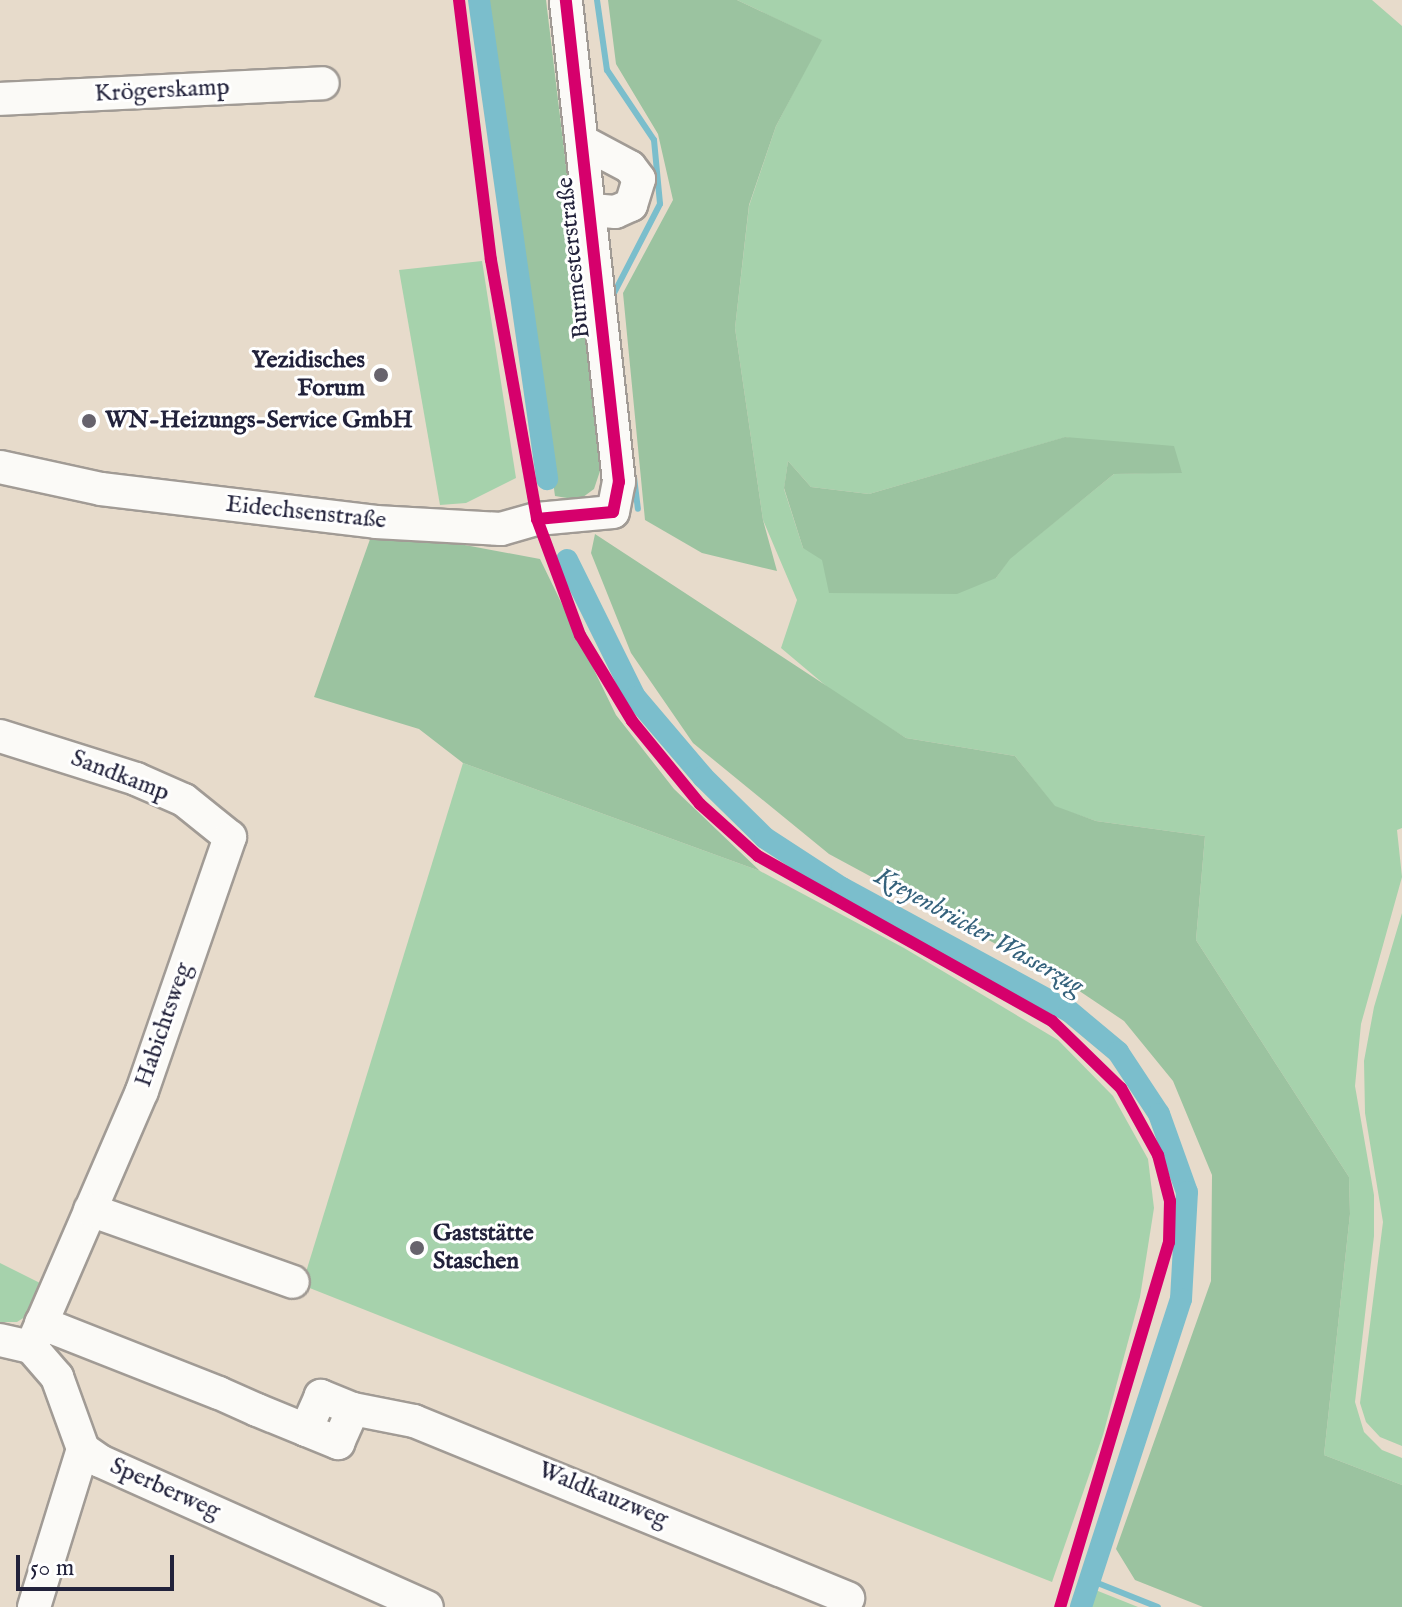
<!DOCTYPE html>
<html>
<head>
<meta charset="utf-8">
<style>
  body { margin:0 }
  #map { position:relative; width:1402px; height:1607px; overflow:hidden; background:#e7dbcb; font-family:"IM FELL English",serif }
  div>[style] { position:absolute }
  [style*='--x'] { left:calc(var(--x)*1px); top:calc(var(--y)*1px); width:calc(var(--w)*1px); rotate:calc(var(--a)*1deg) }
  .green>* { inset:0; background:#a6d2ac }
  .forest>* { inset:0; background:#9bc3a0 }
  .stream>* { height:6px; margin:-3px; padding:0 3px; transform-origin:3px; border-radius:3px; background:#7bbecc }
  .canal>* { height:22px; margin:-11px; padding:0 11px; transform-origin:11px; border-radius:11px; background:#7bbecc }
  .roads { filter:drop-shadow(2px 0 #a19b95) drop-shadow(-2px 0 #a19b95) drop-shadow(0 2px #a19b95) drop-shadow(0 -2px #a19b95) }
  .minor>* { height:32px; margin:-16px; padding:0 16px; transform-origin:16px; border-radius:16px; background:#fbfaf7 }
  .cycleway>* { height:12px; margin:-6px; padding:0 6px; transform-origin:6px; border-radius:6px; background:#d6006c }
  .dots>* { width:22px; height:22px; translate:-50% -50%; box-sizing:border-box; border:4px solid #fff; border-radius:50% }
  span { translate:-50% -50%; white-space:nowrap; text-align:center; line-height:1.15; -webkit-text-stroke:6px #fff; paint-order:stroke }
  .street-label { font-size:24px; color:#22223b }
  .poi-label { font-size:24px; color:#22223b; font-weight:700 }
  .right { translate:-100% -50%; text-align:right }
  .left { translate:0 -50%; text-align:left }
  .water-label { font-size:26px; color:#35627c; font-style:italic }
  .scale { position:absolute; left:16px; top:1555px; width:158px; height:36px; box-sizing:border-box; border:4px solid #22223b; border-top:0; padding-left:10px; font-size:24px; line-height:28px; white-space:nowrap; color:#22223b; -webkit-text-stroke:6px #fff; paint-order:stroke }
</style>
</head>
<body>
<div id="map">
  <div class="green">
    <div style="clip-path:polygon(evenodd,737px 0,1372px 0,1402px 26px,1402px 828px,1397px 830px,1402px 877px,1361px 1024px,1355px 1086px,1374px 1195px,1374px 1236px,1355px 1402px,1364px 1432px,1382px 1450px,1402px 1458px,1402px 1485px,1324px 1455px,1350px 1214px,1349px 1177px,1196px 940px,1205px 836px,1096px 821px,1055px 807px,1015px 756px,906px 738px,838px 696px,781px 648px,797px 600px,763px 520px,735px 328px,749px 206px,776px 126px,821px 40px,737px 0,1066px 437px,1182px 472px,1114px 474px,1009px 559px,996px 578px,803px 548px,784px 489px,788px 461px,811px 487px,869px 494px,1066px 437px)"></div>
    <div style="clip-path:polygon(482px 261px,516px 478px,466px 503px,440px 505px,399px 270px)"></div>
    <div style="clip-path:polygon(463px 763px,760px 871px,904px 948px,1058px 1040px,1113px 1096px,1148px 1159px,1154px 1208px,1140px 1297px,1103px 1435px,1052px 1582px,302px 1285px)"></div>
    <div style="clip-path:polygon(1402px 913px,1402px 1446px,1380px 1437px,1366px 1422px,1360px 1403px,1383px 1222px,1365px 1113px,1364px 1061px,1374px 1007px)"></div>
    <div style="clip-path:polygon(0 1263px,40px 1283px,31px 1313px,17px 1322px,0 1322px)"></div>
    <div style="clip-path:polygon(1093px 1589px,1138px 1607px,1087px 1607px)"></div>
  </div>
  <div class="forest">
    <div style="clip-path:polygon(488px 0,546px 0,602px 465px,594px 489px,579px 500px,555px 496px)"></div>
    <div style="clip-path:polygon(608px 0,737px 0,822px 40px,776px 126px,749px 205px,735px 328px,763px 520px,777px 571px,702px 553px,645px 520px,623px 293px,673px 200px,658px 134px,616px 64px)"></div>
    <div style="clip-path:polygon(1065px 437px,1174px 446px,1182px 473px,1114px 474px,1010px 559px,996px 578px,957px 594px,829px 593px,822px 560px,803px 548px,784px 488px,788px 461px,811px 487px,869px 494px)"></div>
    <div style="clip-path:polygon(374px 528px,540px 559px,616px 715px,674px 789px,760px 871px,463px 763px,419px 729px,314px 697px)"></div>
    <div style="clip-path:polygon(595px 534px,906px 738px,1015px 756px,1055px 806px,1096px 821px,1205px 836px,1196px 940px,1349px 1177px,1350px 1214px,1324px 1455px,1402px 1485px,1402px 1607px,1203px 1607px,1135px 1580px,1116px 1549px,1211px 1281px,1212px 1175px,1173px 1081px,1124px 1021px,1066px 982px,829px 854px,693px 743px,631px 653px,591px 553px)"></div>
  </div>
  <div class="stream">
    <div style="--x:597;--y:0;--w:71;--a:81.9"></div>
    <div style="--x:607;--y:70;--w:84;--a:56.1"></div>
    <div style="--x:654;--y:140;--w:64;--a:84.6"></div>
    <div style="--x:660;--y:204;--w:102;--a:117.3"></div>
    <div style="--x:634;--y:477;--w:32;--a:83"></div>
    <div style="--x:1090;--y:1580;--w:73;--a:21.7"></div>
  </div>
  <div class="canal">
    <div style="--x:479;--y:0;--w:484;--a:81.9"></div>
    <div style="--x:567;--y:560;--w:153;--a:63.6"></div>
    <div style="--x:635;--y:697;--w:105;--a:49.6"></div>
    <div style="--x:703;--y:777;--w:87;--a:44.5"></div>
    <div style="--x:765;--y:838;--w:92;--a:33"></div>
    <div style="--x:842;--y:888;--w:258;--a:28.5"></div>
    <div style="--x:1069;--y:1011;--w:64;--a:39.9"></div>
    <div style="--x:1118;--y:1052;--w:74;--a:56.5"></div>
    <div style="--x:1159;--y:1114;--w:83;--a:70.3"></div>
    <div style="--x:1187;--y:1192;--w:107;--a:93.2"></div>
    <div style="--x:1181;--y:1299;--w:324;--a:108"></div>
  </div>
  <div class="roads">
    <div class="minor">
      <div style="--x:0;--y:99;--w:323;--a:-2.8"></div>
      <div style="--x:583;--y:142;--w:53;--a:28"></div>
      <div style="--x:630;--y:167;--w:15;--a:53"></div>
      <div style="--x:639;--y:179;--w:27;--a:107"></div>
      <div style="--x:631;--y:205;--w:17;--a:156"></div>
      <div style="--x:615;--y:212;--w:23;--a:-175"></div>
      <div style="--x:0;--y:467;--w:103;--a:12.3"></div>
      <div style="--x:101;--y:489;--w:277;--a:6.8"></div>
      <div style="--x:376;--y:522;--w:125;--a:3.2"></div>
      <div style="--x:501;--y:529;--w:37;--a:-16"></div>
      <div style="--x:537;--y:519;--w:76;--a:-5.3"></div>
      <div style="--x:613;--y:512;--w:31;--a:-79"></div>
      <div style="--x:619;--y:482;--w:485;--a:-96.3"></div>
      <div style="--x:0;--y:736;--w:143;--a:17.5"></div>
      <div style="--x:136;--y:779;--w:52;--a:23.6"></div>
      <div style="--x:184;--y:800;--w:59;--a:38.8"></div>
      <div style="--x:230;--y:837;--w:269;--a:109.1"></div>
      <div style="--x:142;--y:1091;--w:279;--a:113.4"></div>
      <div style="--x:90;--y:1210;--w:215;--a:19.5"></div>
      <div style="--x:41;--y:1323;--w:191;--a:21.5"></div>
      <div style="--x:219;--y:1393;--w:42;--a:24.1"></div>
      <div style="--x:257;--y:1410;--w:53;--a:22.2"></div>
      <div style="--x:306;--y:1430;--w:35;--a:22"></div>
      <div style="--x:338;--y:1443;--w:37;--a:-66"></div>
      <div style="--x:353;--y:1409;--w:35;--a:-158"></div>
      <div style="--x:321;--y:1396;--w:37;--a:114"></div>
      <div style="--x:0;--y:1340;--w:32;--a:13"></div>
      <div style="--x:31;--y:1347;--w:40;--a:49"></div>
      <div style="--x:57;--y:1377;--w:77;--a:70.1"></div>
      <div style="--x:83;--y:1449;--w:21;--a:35"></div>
      <div style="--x:100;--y:1461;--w:358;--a:24.1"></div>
      <div style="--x:353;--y:1409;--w:62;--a:11.1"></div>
      <div style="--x:414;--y:1421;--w:469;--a:22.2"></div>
      <div style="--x:34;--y:1607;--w:165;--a:-72.8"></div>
    </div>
  </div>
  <div class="cycleway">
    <div style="--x:459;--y:0;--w:262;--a:83"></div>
    <div style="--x:491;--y:260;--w:263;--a:79.9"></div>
    <div style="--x:537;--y:519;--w:124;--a:69.7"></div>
    <div style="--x:580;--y:635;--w:100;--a:58.8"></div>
    <div style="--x:632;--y:721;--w:107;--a:50.7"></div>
    <div style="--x:700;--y:804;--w:78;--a:41.9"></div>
    <div style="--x:758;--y:856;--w:337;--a:29.3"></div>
    <div style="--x:1052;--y:1021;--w:96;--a:44.2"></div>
    <div style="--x:1121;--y:1088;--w:77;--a:61.1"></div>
    <div style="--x:1158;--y:1155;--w:48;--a:75.4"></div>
    <div style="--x:1170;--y:1201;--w:41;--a:91.4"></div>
    <div style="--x:1169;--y:1242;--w:381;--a:106.6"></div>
    <div style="--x:537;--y:519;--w:76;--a:-5.3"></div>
    <div style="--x:613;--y:512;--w:31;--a:-79"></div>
    <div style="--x:619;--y:482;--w:485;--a:-96.3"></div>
  </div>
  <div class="dots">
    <div style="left:381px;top:375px;background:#67636d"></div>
    <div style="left:89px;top:421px;background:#67636d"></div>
    <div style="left:417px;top:1248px;background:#67636d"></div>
  </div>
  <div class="street-label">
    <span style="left:162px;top:91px;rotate:-3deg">Krögerskamp</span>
    <span style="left:574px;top:258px;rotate:-96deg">Burmesterstraße</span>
    <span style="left:306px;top:513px;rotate:6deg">Eidechsenstraße</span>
    <span style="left:120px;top:776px;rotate:21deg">Sandkamp</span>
    <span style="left:164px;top:1025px;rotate:-71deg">Habichtsweg</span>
    <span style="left:165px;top:1489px;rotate:24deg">Sperberweg</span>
    <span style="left:603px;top:1495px;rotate:22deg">Waldkauzweg</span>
  </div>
  <div class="poi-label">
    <span class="right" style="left:365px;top:375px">Yezidisches<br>Forum</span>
    <span class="left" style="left:105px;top:421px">WN-Heizungs-Service GmbH</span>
    <span class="left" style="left:433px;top:1248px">Gaststätte<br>Staschen</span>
  </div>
  <div class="water-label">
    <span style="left:979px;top:931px;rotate:29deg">Kreyenbrücker Wasserzug</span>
  </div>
  <div class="scale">50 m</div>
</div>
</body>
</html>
